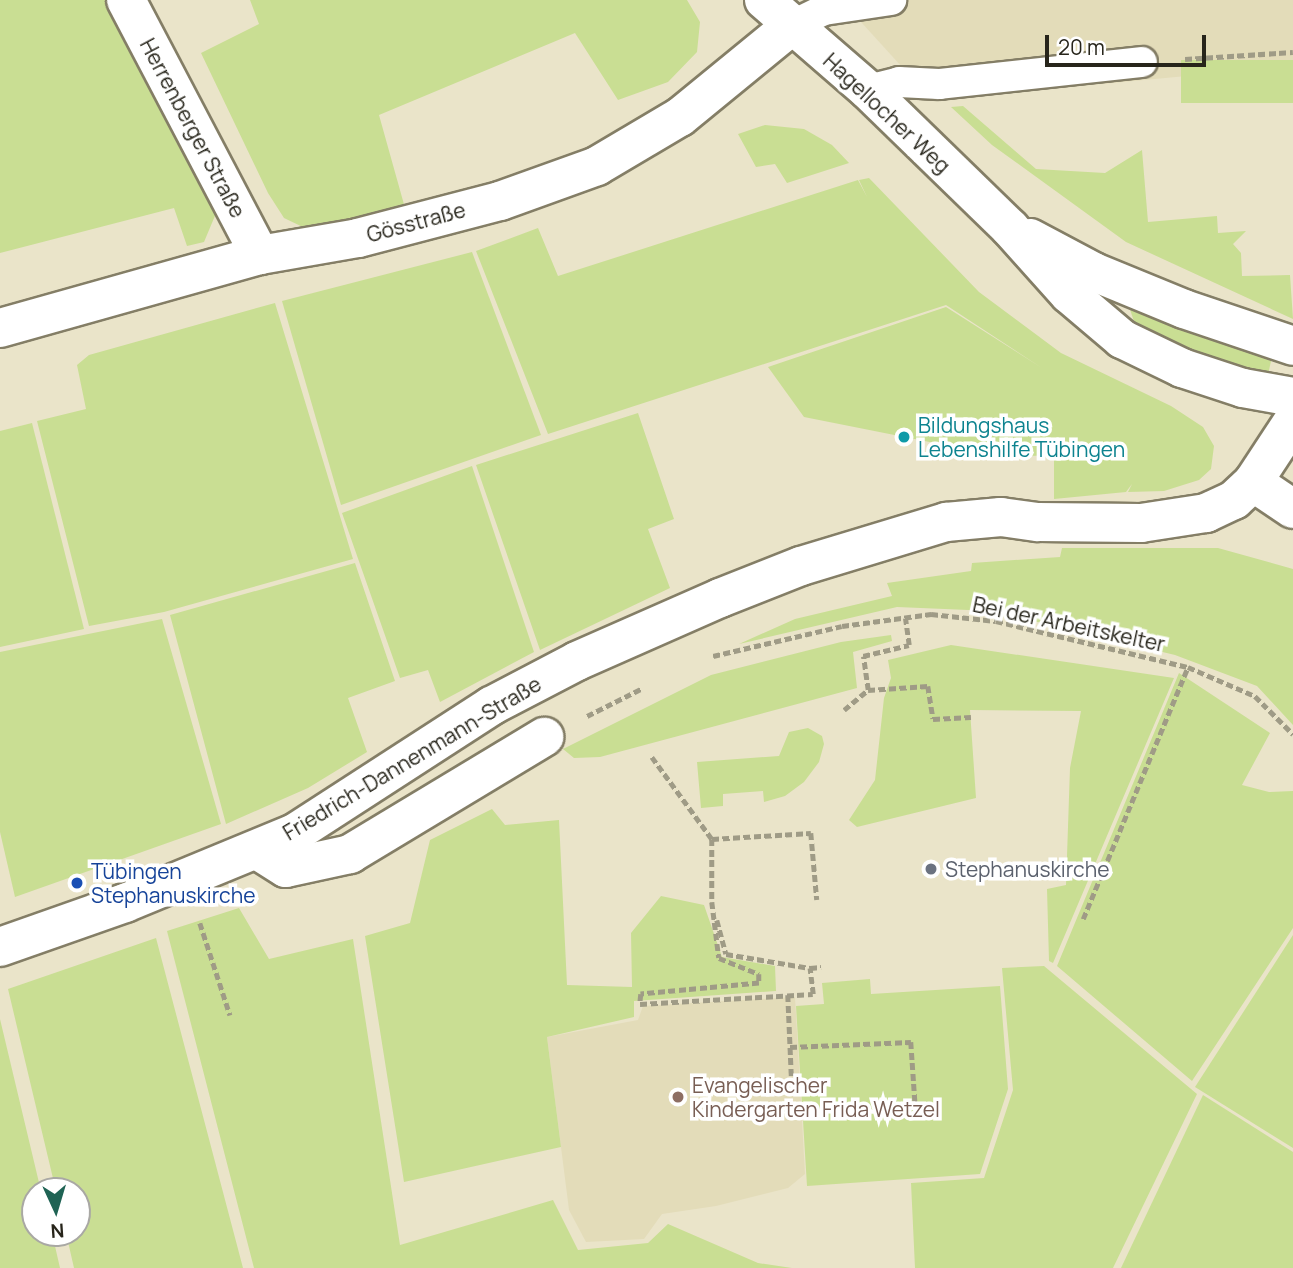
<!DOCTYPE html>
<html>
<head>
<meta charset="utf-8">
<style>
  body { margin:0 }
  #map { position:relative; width:1293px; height:1268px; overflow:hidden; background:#eae4c9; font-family:Manrope,sans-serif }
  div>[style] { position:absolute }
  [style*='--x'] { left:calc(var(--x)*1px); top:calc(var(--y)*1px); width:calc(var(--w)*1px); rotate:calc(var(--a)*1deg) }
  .built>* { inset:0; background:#e3dcb9 }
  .green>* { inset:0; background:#c9de93; transform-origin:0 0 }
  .path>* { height:4.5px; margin-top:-2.25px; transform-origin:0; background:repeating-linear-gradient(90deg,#9f9b86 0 7px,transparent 0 10.5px) }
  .roads { filter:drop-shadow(2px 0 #847e66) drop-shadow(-2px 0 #847e66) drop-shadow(0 2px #847e66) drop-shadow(0 -2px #847e66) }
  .service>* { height:30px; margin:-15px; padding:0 15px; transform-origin:15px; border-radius:15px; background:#fff }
  .minor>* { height:38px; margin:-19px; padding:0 19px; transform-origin:19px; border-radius:19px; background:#fff }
  .tertiary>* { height:38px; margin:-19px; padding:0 19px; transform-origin:19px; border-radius:19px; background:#fff }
  .dots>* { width:19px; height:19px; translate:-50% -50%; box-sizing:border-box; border:4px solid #fff; border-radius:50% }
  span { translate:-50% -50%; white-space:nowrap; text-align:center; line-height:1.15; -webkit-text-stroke:7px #fff; paint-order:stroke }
  .street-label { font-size:21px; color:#27251b }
  .culture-label { font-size:21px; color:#0d838f }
  .left { translate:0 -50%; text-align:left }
  .worship-label { font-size:21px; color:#5b616d }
  .transit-label { font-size:21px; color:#164399 }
  .education-label { font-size:21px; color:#785e54 }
  .north { position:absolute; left:21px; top:1177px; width:70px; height:70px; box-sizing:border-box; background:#fff; border:2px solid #a9a8a4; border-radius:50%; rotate:176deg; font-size:19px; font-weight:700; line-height:28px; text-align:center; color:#27251b }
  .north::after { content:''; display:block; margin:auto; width:24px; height:32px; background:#1f6354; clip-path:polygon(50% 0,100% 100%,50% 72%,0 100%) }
  .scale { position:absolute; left:1045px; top:35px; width:161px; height:32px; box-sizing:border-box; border:4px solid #27251b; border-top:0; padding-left:9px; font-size:21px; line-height:24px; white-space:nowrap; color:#27251b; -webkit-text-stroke:5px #fff; paint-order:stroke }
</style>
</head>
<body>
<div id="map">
  <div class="built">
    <div style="clip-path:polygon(841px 0,1293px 0,1293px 66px,932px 100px)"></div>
    <div style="clip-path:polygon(795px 997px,805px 1174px,788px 1188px,716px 1206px,662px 1214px,644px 1239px,586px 1242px,569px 1210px,547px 1037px,638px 1020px,643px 1006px)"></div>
  </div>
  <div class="green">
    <div style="clip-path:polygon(0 0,111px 0,217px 211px,204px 242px,187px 246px,174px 208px,0 253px)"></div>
    <div style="clip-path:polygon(250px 0,687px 0,700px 22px,697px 52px,668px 82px,618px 100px,575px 33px,379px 115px,405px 208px,307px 229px,284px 218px,268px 193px,201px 53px,259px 24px)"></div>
    <div style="left:1293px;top:60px;width:43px;height:112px;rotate:90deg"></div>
    <div style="clip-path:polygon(963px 106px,1036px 169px,1105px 173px,1142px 150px,1148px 222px,1217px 216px,1218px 233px,1246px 231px,1233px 244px,1241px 253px,1242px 276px,1290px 275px,1293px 319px,1126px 242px,992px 145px,951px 107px)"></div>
    <div style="clip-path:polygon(765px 125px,804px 129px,832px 145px,849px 163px,787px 183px,775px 164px,756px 167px,738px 134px)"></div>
    <div style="clip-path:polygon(869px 178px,979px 292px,1061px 353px,1171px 406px,1203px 427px,1214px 446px,1211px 469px,1199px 480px,1164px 491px,1128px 492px,1132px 484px,1126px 492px,1054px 499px,1054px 455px,1005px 457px,804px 417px,768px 367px,946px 307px,1042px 368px,946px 305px,548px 434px,476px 251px,538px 228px,558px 276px,858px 180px,867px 197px,859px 180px)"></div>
    <div style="clip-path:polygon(472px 252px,541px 435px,341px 505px,282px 301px)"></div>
    <div style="clip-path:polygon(275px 303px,353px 559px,164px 612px,89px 626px,37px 421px,86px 409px,77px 365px,89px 355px)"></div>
    <div style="clip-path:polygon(1129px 306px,1262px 350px,1271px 361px,1268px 375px,1247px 380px,1135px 325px)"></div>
    <div style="clip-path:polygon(638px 413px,674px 519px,648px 529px,670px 588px,540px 650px,476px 465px)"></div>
    <div style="clip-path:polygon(32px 423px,84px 629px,0 647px,0 431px)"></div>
    <div style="clip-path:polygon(472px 466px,534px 652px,440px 702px,428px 670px,400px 678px,342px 513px)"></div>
    <div style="clip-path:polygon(1062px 548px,1218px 548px,1293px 569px,1293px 725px,1257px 686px,1175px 655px,992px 611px,897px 607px,739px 644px,795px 619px,892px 596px,887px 583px,971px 571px,972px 563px,1060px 557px)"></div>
    <div style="clip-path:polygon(355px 563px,395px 681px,348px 698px,367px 752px,308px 788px,226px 824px,170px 615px)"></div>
    <div style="clip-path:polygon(162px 619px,221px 824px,15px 897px,0 832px,0 652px)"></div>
    <div style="clip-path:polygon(891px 635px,892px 641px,853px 652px,857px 688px,600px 757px,574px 758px,563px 749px,711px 675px,841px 642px)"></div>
    <div style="clip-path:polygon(951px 645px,1174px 678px,1053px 963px,1049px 961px,1047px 889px,1066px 885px,1070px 768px,1081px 711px,970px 710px,976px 798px,857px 827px,849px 820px,875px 780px,884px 698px,891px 678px,888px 660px)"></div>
    <div style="clip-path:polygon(1179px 673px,1270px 733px,1242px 785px,1269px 792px,1293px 791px,1293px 928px,1192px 1081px,1057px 966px)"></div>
    <div style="clip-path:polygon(808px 728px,822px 736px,824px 744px,819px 762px,804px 782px,785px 796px,764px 802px,763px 791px,723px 794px,723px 806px,701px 808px,697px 762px,779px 756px,789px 732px)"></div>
    <div style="clip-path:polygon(492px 809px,505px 825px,559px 820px,567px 985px,632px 987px,631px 933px,661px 896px,704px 905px,722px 957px,775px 966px,776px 991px,634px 1001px,634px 1017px,547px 1037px,561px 1147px,404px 1182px,365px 936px,410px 923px,430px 840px)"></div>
    <div style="clip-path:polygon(239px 908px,269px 959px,353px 939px,400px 1245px,553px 1200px,578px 1250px,648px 1243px,668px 1224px,758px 1263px,792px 1268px,254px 1268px,167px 931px)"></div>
    <div style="clip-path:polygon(1293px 935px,1293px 1148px,1195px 1087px)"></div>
    <div style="clip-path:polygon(156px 938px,243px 1268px,74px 1268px,66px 1233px,77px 1233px,77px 1191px,56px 1191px,8px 989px)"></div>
    <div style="clip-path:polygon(1044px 966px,1197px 1094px,1113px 1268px,915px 1268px,911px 1183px,984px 1178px,1013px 1090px,1002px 968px)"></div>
    <div style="clip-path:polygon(870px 979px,871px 994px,1000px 986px,1008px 1089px,980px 1174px,807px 1186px,796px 1006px,824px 1004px,822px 983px)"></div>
    <div style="clip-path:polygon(0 1019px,41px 1191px,35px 1191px,35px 1233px,52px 1233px,60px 1268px,0 1268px)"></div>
    <div style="clip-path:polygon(1203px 1095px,1293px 1152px,1293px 1268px,1121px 1268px)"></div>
  </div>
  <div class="path">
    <div style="--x:1185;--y:59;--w:108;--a:-3.7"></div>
    <div style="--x:713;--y:656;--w:132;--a:-13.1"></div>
    <div style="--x:842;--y:626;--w:90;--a:-7.7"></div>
    <div style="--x:931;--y:614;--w:65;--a:6.1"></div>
    <div style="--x:996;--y:621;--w:197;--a:13.5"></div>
    <div style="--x:1188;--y:667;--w:73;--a:23.4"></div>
    <div style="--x:1255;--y:696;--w:54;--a:45"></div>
    <div style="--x:868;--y:690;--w:34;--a:-98"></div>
    <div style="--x:863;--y:656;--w:47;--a:-13.4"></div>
    <div style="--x:909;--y:645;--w:27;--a:-98"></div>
    <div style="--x:844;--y:710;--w:31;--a:-40"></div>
    <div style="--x:868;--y:690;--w:60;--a:-3.8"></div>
    <div style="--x:928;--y:686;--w:33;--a:81"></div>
    <div style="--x:933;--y:719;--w:38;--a:-3"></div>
    <div style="--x:587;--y:716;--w:60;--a:-26.6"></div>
    <div style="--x:652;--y:757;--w:102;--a:53.8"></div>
    <div style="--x:712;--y:839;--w:63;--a:90"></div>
    <div style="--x:712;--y:902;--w:56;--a:82.9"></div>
    <div style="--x:719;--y:958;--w:43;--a:21.8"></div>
    <div style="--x:759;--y:974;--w:9;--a:90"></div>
    <div style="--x:759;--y:983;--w:119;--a:174.7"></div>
    <div style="--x:641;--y:994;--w:10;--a:96"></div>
    <div style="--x:640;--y:1004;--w:173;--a:-3.3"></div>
    <div style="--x:813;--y:994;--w:26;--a:-97"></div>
    <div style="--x:810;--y:968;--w:11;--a:-5"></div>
    <div style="--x:712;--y:839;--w:99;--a:-3.5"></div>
    <div style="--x:811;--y:833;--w:67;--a:84.9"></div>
    <div style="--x:1083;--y:919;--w:273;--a:-67.4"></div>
    <div style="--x:717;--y:920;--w:35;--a:75"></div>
    <div style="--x:726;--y:954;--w:85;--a:9.5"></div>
    <div style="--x:200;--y:923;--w:97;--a:71.9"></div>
    <div style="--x:788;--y:995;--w:90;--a:87.5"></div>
    <div style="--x:790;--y:1047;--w:121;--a:-2.4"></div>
    <div style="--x:911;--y:1042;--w:74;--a:86.1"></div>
  </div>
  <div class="roads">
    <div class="service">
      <div style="--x:791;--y:26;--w:37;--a:-26"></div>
      <div style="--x:824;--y:10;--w:68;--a:-8.5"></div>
      <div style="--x:868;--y:90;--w:32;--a:-14"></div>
      <div style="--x:899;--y:82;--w:40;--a:2.9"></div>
      <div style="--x:939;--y:84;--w:204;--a:-6.2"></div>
    </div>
    <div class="minor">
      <div style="--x:126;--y:0;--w:288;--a:62.3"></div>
      <div style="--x:0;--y:328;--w:270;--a:-15.7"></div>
      <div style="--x:260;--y:255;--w:99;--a:-9.8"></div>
      <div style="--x:358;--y:238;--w:147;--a:-14.6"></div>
      <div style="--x:500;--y:201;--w:103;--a:-19.8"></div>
      <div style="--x:597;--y:166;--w:96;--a:-30.6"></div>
      <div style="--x:680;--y:117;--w:144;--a:-39.3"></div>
      <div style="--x:1253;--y:482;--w:48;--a:34"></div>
      <div style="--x:257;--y:850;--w:34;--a:32"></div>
      <div style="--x:286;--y:868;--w:66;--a:-12.3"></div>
      <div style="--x:350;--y:854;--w:227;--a:-31.1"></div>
      <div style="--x:0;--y:947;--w:133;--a:-19.4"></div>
      <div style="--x:125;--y:903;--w:184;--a:-22.4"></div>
      <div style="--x:295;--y:833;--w:234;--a:-32.9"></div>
      <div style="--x:491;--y:706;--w:97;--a:-27.6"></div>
      <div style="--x:577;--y:661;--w:156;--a:-23.8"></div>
      <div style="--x:720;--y:598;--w:87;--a:-21.6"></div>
      <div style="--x:801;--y:566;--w:152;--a:-16.9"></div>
      <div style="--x:946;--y:522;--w:55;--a:-5.2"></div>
      <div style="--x:1001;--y:517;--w:37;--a:8"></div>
      <div style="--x:1038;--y:522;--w:103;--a:0.6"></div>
      <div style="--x:1141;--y:523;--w:66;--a:-8.7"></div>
      <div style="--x:1206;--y:513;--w:31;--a:-25"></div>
      <div style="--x:1234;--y:500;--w:26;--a:-43"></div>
      <div style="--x:1253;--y:482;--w:73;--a:-56.7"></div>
    </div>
    <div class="tertiary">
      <div style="--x:764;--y:0;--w:138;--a:40.9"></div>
      <div style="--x:868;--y:90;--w:197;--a:44.2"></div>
      <div style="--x:1009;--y:227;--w:90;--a:48.2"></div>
      <div style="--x:1069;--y:294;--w:70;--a:40.3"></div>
      <div style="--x:1122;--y:339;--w:67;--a:25.8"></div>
      <div style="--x:1182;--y:368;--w:64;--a:18.2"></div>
      <div style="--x:1243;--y:388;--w:51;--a:10.2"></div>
      <div style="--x:1030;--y:238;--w:72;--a:28"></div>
      <div style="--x:1094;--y:272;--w:97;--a:22.3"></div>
      <div style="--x:1184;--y:309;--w:115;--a:18.7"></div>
    </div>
  </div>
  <div class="dots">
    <div style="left:904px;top:437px;background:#0f9aa8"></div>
    <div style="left:931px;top:869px;background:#6b7280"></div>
    <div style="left:77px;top:883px;background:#1a4fb4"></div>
    <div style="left:678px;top:1097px;background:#8d6e63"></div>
  </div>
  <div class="street-label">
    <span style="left:887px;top:113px;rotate:43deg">Hagellocher Weg</span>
    <span style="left:193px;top:128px;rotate:62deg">Herrenberger Straße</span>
    <span style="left:416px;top:222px;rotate:-15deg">Gösstraße</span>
    <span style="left:1069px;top:624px;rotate:12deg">Bei der Arbeitskelter</span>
    <span style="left:412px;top:758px;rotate:-31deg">Friedrich-Dannenmann-Straße</span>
  </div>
  <div class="culture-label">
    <span class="left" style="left:918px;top:437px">Bildungshaus<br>Lebenshilfe Tübingen</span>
  </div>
  <div class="worship-label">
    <span class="left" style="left:945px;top:869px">Stephanuskirche</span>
  </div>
  <div class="transit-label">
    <span class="left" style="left:91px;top:883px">Tübingen<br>Stephanuskirche</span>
  </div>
  <div class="education-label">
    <span class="left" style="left:692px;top:1097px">Evangelischer<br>Kindergarten Frida Wetzel</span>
  </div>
  <div class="north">N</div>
  <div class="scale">20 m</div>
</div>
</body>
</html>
